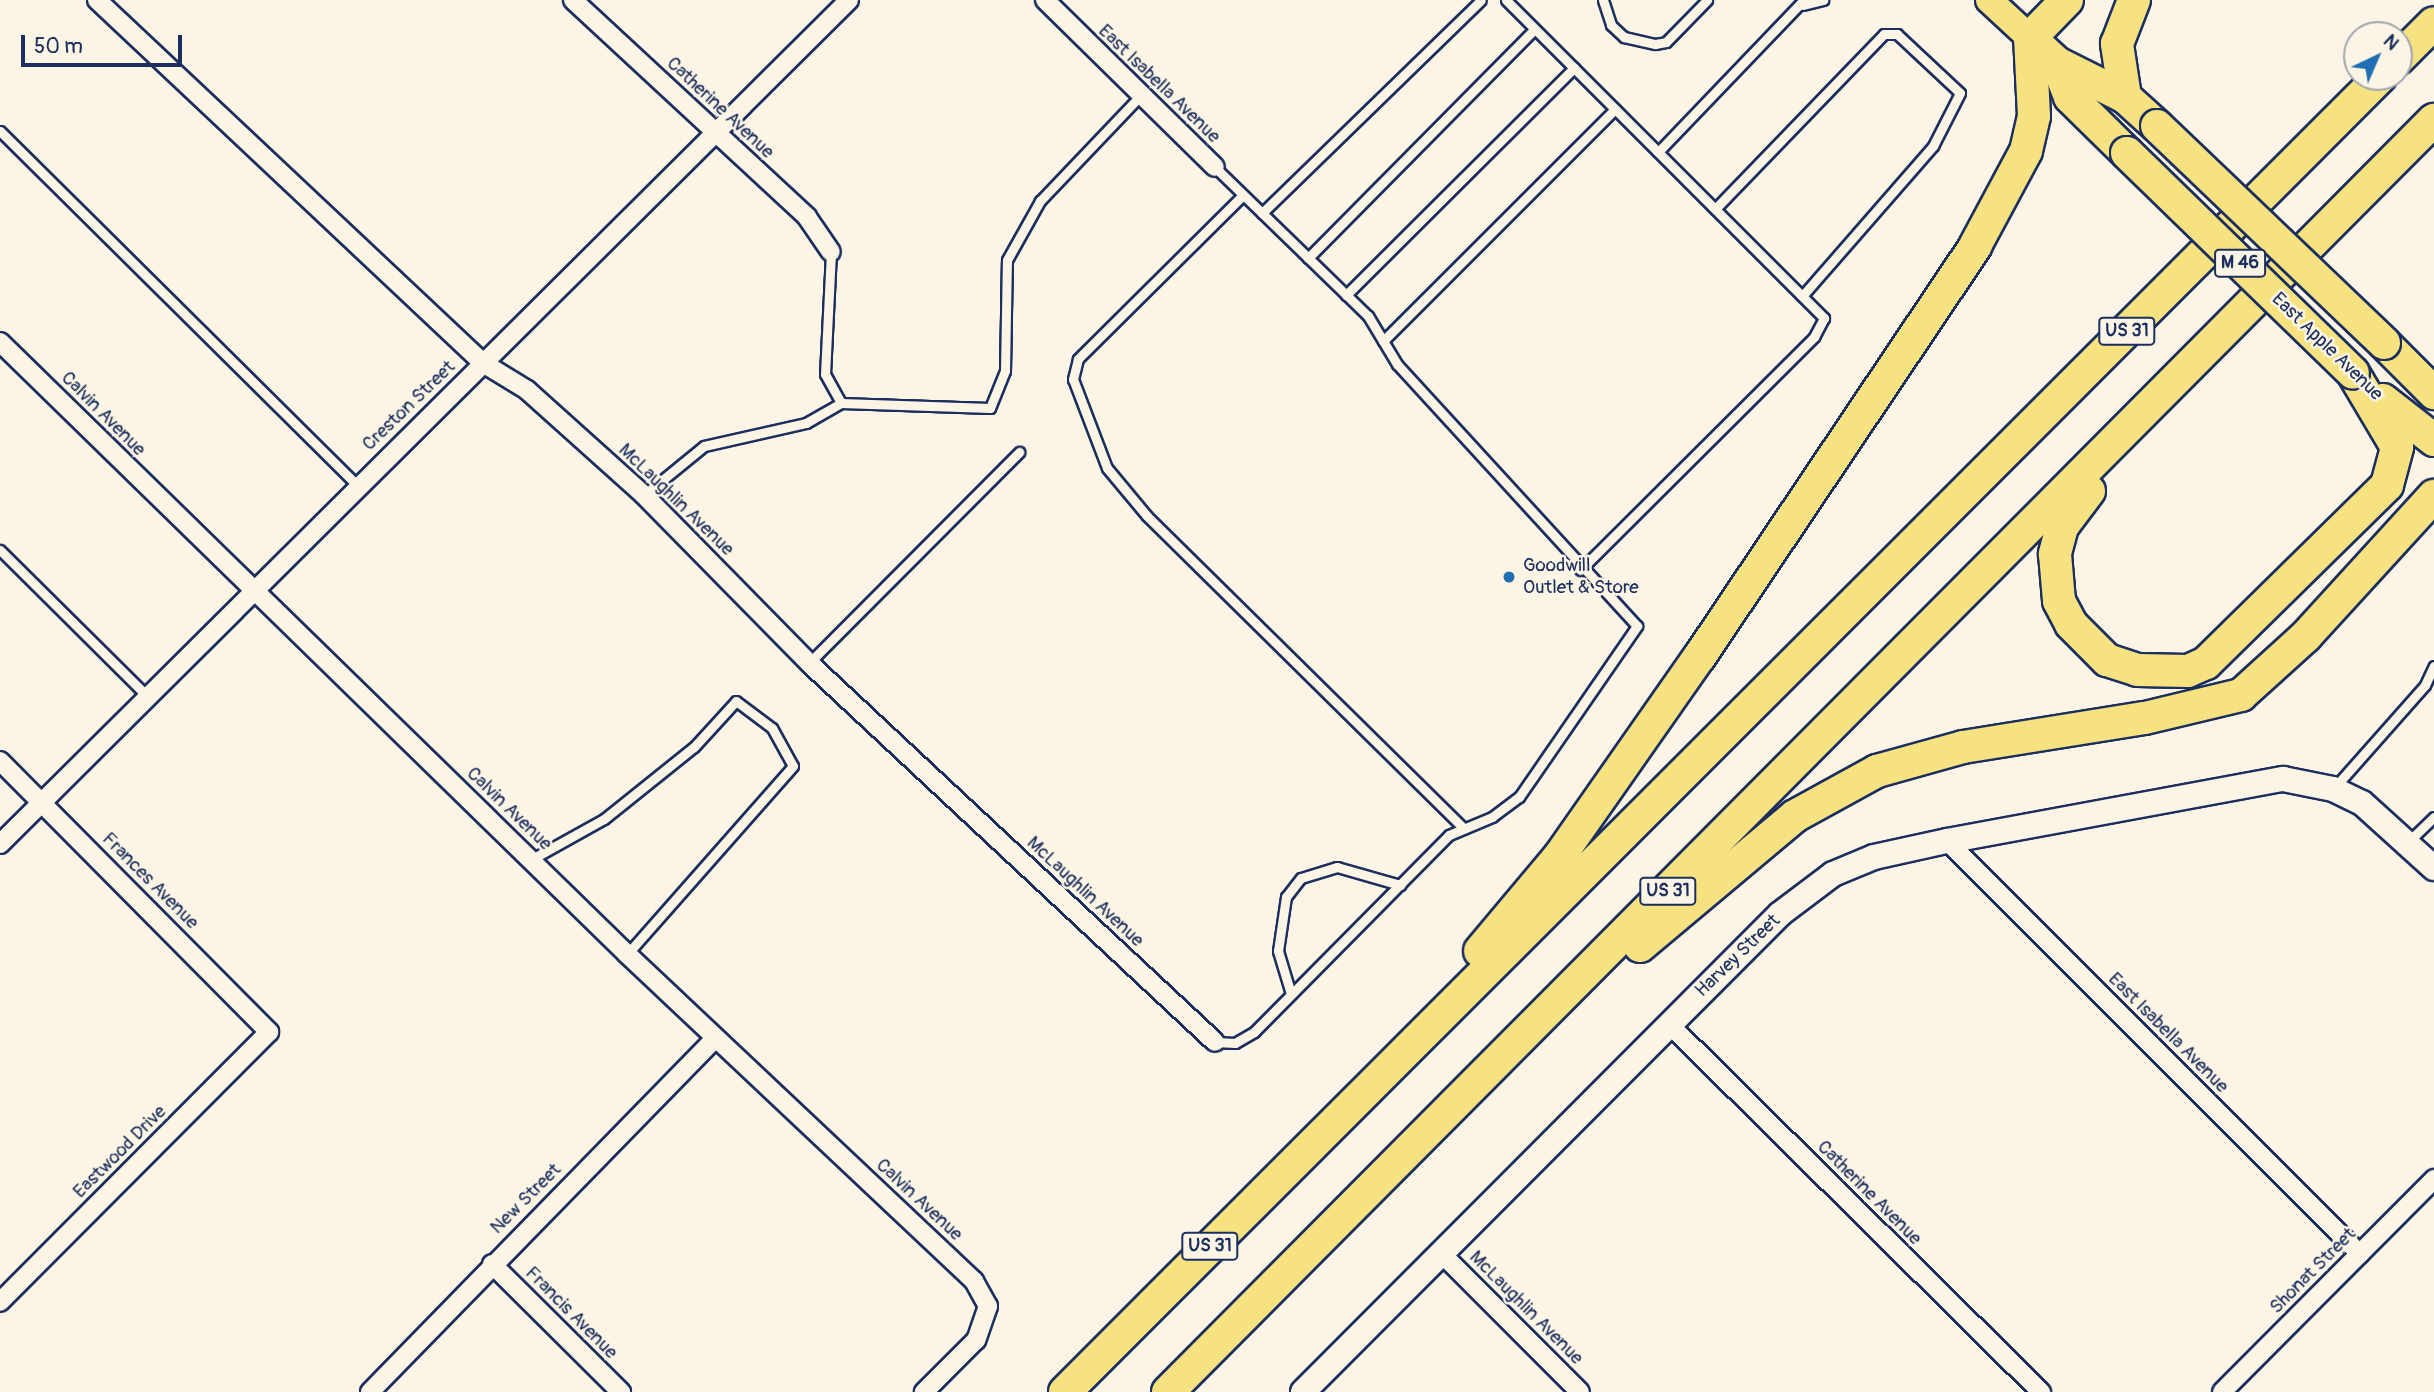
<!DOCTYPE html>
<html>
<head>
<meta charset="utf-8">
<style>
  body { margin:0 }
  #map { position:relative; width:2434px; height:1392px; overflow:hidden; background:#fcf5e5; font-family:Pangolin,sans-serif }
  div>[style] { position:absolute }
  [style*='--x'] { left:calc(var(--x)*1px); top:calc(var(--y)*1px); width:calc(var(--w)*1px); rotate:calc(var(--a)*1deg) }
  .roads { filter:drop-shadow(2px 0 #1b2f5e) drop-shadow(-2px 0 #1b2f5e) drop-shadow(0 2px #1b2f5e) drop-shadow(0 -2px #1b2f5e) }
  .lane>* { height:9px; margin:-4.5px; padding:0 4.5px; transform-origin:4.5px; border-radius:4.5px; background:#fcf5e5 }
  .street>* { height:18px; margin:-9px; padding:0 9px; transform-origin:9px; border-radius:9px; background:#fcf5e5 }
  .secondary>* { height:24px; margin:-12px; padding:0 12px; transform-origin:12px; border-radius:12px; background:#fcf5e5 }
  .primary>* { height:26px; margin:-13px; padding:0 13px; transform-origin:13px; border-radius:13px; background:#f7e281 }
  .highway>* { height:32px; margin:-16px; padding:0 16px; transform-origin:16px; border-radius:16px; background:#f7e281 }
  .bridges { filter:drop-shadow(2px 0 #1b2f5e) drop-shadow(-2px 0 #1b2f5e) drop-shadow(0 2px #1b2f5e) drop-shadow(0 -2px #1b2f5e) }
  .highway-bridge>* { height:32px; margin:-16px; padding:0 16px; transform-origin:16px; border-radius:16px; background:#f7e281 }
  .dots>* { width:19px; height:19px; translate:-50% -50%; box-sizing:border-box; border:4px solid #fcf5e5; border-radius:50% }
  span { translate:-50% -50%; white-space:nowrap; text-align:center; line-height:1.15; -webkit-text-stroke:5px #fcf5e5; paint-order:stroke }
  .shield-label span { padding:2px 5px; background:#fcf5e5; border:2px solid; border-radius:5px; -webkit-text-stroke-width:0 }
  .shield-label { font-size:18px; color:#1b2f5e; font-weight:700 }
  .street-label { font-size:19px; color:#1b2f5e }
  .poi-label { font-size:19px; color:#1b2f5e }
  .left { translate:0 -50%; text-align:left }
  .north { position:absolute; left:2343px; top:21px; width:70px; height:70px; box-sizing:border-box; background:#fcf5e5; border:2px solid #a2a6af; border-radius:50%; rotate:44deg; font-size:19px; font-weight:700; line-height:28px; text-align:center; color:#1b2f5e }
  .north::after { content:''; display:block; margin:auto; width:24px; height:32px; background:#1f6fb2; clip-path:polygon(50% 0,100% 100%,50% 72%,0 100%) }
  .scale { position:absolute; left:21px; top:35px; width:161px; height:32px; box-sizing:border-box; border:4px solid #1b2f5e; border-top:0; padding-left:9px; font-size:21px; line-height:24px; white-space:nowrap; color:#1b2f5e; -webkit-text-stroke:5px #fcf5e5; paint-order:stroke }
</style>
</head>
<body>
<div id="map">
  <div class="roads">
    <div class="lane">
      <div style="--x:1506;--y:0;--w:450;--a:45"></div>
      <div style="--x:1824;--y:318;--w:21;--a:118"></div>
      <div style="--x:1814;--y:337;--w:330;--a:135.1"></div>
      <div style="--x:1603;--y:0;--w:26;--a:72"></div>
      <div style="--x:1611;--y:25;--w:18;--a:43"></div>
      <div style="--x:1624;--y:37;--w:32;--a:13"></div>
      <div style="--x:1655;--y:44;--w:11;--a:-10"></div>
      <div style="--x:1666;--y:42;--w:59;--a:-45.7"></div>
      <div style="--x:1803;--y:5;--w:21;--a:-14"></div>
      <div style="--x:0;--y:131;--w:504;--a:44.76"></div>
      <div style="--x:1658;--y:152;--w:211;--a:-46.2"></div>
      <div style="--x:1243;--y:195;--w:233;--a:135.2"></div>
      <div style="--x:1078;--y:359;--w:21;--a:104"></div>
      <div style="--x:1073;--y:379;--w:95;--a:69.1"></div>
      <div style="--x:1107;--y:468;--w:62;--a:50.2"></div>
      <div style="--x:1147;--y:516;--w:445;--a:44.6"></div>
      <div style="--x:1715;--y:209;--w:243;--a:-46"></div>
      <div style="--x:1884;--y:34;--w:13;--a:0"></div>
      <div style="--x:1897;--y:34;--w:86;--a:43.1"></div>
      <div style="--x:1960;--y:93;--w:59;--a:117"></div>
      <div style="--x:1933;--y:146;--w:199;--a:131.1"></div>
      <div style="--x:1262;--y:213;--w:305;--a:-44.2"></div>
      <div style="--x:831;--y:252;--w:122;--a:92.8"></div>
      <div style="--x:825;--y:374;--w:33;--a:61"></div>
      <div style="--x:841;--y:403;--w:149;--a:1.9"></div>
      <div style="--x:990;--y:408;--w:40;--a:-68"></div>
      <div style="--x:1005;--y:371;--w:111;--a:-89"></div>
      <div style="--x:1007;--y:260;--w:68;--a:-60.8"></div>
      <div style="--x:1040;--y:201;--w:145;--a:-46.4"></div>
      <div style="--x:1308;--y:258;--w:322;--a:-45.3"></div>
      <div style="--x:1346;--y:295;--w:322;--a:-44.9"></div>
      <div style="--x:1383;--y:341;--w:328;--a:-45"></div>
      <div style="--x:644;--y:495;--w:77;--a:-39.2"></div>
      <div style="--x:704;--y:446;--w:105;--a:-12.7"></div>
      <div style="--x:806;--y:423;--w:40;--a:-29.7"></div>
      <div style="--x:0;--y:550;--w:207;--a:44.8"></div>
      <div style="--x:809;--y:663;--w:298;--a:-45.1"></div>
      <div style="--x:2334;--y:788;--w:137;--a:-48.5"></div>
      <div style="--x:2425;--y:685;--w:21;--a:-65"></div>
      <div style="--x:2408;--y:842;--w:36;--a:-44"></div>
      <div style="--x:532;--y:859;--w:82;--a:-29.1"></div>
      <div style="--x:604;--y:819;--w:115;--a:-38.7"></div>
      <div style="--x:694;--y:747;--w:62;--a:-47.6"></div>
      <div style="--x:736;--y:701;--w:45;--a:36.9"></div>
      <div style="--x:772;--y:728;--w:43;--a:61.1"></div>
      <div style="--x:793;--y:766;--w:251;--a:131.4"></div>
      <div style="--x:1291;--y:994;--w:45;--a:-106.8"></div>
      <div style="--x:1278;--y:951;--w:55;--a:-81.6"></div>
      <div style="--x:1286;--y:897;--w:24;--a:-52"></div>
      <div style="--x:1301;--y:878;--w:38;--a:-17"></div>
      <div style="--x:1337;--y:867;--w:66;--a:15.9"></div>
      <div style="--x:1215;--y:1042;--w:20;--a:3"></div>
      <div style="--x:1235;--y:1043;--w:22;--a:-30"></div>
      <div style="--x:1254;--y:1032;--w:277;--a:-45.3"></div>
      <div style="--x:1449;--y:835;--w:47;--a:-22.7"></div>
      <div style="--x:1492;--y:817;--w:34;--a:-37"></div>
      <div style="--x:1519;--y:797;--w:208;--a:-55.4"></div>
      <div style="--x:1637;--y:626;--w:355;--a:-132.5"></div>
      <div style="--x:1397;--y:364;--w:56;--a:-121.1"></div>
      <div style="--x:1368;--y:316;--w:214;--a:-135.8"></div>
    </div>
    <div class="street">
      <div style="--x:97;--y:0;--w:530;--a:43.24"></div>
      <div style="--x:483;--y:363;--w:52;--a:31.5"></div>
      <div style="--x:527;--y:390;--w:157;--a:41.9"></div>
      <div style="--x:644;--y:495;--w:235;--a:45.5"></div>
      <div style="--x:809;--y:663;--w:555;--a:43.03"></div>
      <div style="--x:573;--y:0;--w:319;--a:42.8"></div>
      <div style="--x:807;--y:217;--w:42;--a:55.6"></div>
      <div style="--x:1045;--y:0;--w:238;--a:44.5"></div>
      <div style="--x:0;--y:342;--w:876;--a:44.31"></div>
      <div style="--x:627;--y:954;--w:477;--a:43.3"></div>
      <div style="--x:974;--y:1281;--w:29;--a:61"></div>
      <div style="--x:988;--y:1306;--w:36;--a:109"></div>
      <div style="--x:976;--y:1340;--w:74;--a:135"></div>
      <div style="--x:0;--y:761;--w:382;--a:45.2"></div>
      <div style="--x:269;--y:1032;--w:381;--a:134.9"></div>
      <div style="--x:1947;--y:841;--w:584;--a:45"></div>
      <div style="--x:0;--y:844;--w:1197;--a:-44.83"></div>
      <div style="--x:1668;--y:1023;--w:525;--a:44.69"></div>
      <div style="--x:1442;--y:1254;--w:195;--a:45"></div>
      <div style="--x:492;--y:1264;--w:182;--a:44.8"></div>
      <div style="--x:370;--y:1392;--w:494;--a:-45.7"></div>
      <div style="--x:2222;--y:1392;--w:301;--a:-45.1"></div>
    </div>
    <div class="secondary">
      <div style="--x:1303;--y:1392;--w:675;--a:-45.06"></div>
      <div style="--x:1780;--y:914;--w:66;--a:-37"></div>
      <div style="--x:1833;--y:874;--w:44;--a:-22.5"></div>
      <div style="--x:1874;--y:857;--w:75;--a:-12.4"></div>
      <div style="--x:1947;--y:841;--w:342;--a:-10.5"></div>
      <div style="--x:2283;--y:779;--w:51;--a:11.3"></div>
      <div style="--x:2333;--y:789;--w:32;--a:26"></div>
      <div style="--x:2362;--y:803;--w:97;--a:42.1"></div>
    </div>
    <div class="primary">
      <div style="--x:1989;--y:0;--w:56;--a:42.8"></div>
    </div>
    <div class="highway">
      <div style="--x:2030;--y:38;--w:37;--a:43"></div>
      <div style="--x:2057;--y:63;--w:76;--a:26.6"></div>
      <div style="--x:2125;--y:97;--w:43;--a:42.2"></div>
      <div style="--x:2399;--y:58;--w:49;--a:-45"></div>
      <div style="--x:2057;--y:63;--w:36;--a:69"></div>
      <div style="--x:2070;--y:97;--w:80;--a:44.5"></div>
      <div style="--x:2125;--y:97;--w:54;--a:-98.6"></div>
      <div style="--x:2117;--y:44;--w:47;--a:-68.9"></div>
      <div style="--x:2384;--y:343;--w:71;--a:45"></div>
      <div style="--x:2383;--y:400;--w:65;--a:38.1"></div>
      <div style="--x:2089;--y:491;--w:45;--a:126.9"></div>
      <div style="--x:2062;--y:527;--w:28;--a:105"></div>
      <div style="--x:2055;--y:554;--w:47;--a:85.1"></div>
      <div style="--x:2059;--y:601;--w:26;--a:62"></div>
      <div style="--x:2071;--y:624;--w:51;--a:45"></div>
      <div style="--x:2107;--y:660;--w:32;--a:18"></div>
      <div style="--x:2137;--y:670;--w:51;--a:1.1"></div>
      <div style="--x:2188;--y:671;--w:20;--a:-24"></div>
      <div style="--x:2206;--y:663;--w:254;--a:-44.5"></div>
      <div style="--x:2387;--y:485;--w:39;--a:-75"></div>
      <div style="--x:2397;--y:447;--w:86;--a:-120.7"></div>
      <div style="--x:1640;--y:946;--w:202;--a:-40"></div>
      <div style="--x:1795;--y:816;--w:94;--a:-28.8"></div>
      <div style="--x:1877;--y:771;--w:89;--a:-15.6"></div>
      <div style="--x:1963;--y:747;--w:184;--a:-9.1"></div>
      <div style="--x:2145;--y:718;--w:99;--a:-13.5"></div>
      <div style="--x:2241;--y:695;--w:88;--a:-42.2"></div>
      <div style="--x:2306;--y:636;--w:190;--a:-47.6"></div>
      <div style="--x:1480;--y:951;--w:123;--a:-50"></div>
      <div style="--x:1559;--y:857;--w:246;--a:-55"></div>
      <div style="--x:1700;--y:656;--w:494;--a:-56.1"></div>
      <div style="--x:1975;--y:246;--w:108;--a:-61.8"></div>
      <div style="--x:2026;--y:151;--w:36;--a:-77"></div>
      <div style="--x:2034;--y:116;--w:78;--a:-92.9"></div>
      <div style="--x:2030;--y:38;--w:53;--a:-45.8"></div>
      <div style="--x:1065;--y:1392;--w:1860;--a:-45"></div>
      <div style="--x:1168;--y:1392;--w:1795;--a:-45.14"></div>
    </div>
  </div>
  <div class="bridges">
    <div class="highway-bridge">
      <div style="--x:2157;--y:126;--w:314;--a:43.7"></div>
      <div style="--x:2127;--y:153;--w:315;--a:44.2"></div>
    </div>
  </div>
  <div class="dots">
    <div style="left:1509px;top:577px;background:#1f6fb2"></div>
  </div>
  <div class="shield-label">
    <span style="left:2240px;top:263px">M 46</span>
    <span style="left:2127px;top:331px">US 31</span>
    <span style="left:1668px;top:891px">US 31</span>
    <span style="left:1210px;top:1246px">US 31</span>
  </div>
  <div class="street-label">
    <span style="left:1159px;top:84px;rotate:44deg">East Isabella Avenue</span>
    <span style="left:720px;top:108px;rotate:43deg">Catherine Avenue</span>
    <span style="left:2327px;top:347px;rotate:44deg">East Apple Avenue</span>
    <span style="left:409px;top:406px;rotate:-44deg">Creston Street</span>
    <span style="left:103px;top:414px;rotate:45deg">Calvin Avenue</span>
    <span style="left:676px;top:500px;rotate:44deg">McLaughlin Avenue</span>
    <span style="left:509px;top:809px;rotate:44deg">Calvin Avenue</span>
    <span style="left:150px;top:881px;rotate:45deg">Frances Avenue</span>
    <span style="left:1085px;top:892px;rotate:43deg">McLaughlin Avenue</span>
    <span style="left:1738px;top:956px;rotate:-44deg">Harvey Street</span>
    <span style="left:2168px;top:1033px;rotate:45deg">East Isabella Avenue</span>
    <span style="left:120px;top:1152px;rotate:-45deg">Eastwood Drive</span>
    <span style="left:1869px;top:1193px;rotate:45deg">Catherine Avenue</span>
    <span style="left:526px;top:1199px;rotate:-45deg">New Street</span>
    <span style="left:919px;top:1200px;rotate:43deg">Calvin Avenue</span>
    <span style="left:2313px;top:1271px;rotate:-45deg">Shonat Street</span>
    <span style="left:1526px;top:1308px;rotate:45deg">McLaughlin Avenue</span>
    <span style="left:571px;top:1313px;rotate:45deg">Francis Avenue</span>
  </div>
  <div class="poi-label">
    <span class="left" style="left:1523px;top:577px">Goodwill<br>Outlet &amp; Store</span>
  </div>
  <div class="north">N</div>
  <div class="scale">50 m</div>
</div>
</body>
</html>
